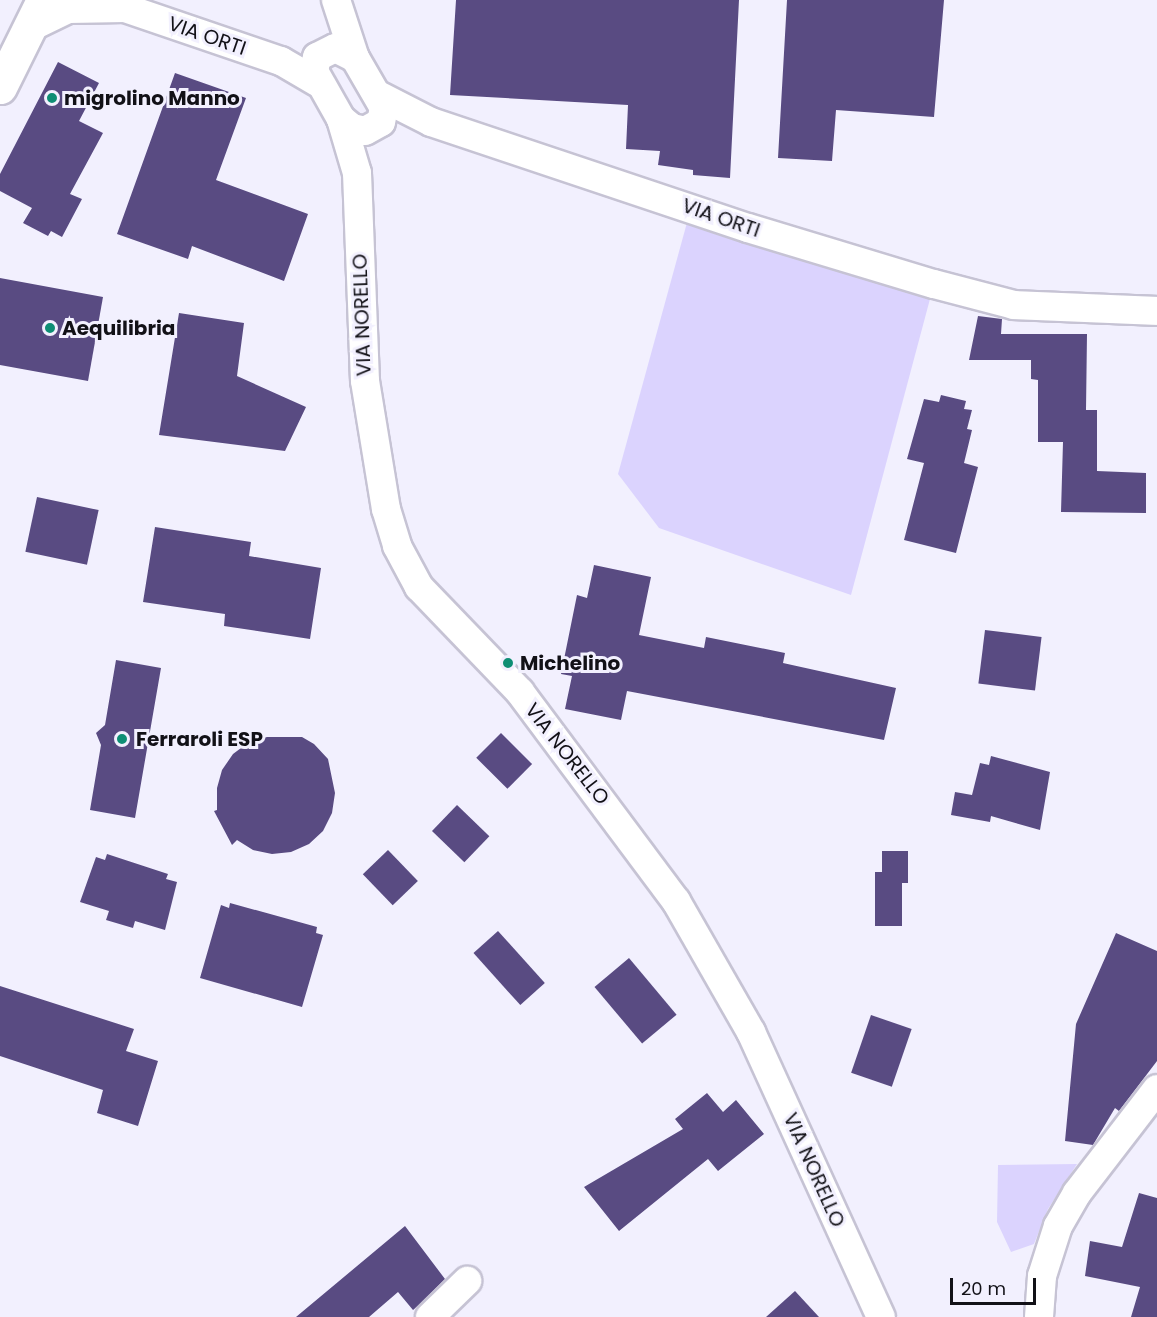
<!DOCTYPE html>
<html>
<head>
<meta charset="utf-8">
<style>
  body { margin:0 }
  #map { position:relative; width:1157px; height:1317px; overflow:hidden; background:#f2f0fe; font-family:Poppins,sans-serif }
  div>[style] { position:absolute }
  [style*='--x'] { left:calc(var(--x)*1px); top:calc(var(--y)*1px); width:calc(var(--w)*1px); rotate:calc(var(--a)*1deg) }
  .green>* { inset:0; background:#dbd3fe }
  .building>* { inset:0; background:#594b82; transform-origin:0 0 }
  .roads { filter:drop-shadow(2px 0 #c6c3d4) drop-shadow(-2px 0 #c6c3d4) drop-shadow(0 2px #c6c3d4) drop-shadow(0 -2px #c6c3d4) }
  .minor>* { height:28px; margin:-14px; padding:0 14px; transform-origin:14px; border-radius:14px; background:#fff }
  .secondary>* { height:33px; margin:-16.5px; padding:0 16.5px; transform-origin:16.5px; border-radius:16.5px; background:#fff }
  .dots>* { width:16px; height:16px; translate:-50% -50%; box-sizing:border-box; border:3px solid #f2f0fe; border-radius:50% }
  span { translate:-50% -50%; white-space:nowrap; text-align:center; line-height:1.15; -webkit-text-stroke:6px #f2f0fe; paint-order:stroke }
  .street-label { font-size:20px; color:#121117 }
  .poi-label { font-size:20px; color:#121117; font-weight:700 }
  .left { translate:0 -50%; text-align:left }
  .scale { position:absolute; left:950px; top:1278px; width:86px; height:27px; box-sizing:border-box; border:3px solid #121117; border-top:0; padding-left:8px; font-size:18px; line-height:21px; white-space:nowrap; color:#121117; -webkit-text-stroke:4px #f2f0fe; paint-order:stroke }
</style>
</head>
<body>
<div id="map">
  <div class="green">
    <div style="clip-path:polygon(691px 208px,934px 284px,851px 595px,659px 528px,618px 474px)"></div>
    <div style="clip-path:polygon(1077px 1164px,1048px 1209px,1034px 1244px,1011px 1252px,997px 1222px,998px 1165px)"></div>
  </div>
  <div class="building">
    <div style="clip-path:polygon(456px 0,739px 0,730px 178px,693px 175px,693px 170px,658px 165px,660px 151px,626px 149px,628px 105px,450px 95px)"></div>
    <div style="clip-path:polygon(787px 0,944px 0,934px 117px,836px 110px,832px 161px,778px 158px)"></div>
    <div style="clip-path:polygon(58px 62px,99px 83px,79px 121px,103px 133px,70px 194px,82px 199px,62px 237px,51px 231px,48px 236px,23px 223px,32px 208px,0 191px,0 174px)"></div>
    <div style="clip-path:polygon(175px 73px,246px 98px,216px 180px,308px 214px,284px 281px,192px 246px,188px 259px,117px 234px)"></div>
    <div style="clip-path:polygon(0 278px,103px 297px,88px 381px,0 365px)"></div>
    <div style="clip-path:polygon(179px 313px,244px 323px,237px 376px,306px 407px,285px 451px,159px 435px)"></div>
    <div style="clip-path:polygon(978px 316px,1002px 319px,1001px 334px,1087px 334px,1086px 410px,1097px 410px,1097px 471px,1146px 473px,1146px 513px,1061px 512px,1063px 442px,1038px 442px,1038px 380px,1031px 379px,1031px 360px,969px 360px)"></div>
    <div style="clip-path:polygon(941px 395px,966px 401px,964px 409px,972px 410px,967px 429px,972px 430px,964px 463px,978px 467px,956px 553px,904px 540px,924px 463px,907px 459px,924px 399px,939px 402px)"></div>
    <div style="left:37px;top:497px;width:63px;height:56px;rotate:12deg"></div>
    <div style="clip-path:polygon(155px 527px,251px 542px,249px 556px,321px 568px,310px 639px,224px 626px,225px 614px,143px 602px)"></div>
    <div style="clip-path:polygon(594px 565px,651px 577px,639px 635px,704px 648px,706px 637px,785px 653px,783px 663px,896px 688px,884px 740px,627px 691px,621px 720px,565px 709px,572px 676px,561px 674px,577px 595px,587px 598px)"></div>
    <div style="left:985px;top:630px;width:57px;height:54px;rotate:7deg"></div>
    <div style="clip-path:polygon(116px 660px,161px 668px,135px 818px,90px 810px,101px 745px,96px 733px,105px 725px)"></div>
    <div style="left:501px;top:733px;width:44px;height:35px;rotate:45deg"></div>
    <div style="clip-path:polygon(267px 737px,302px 737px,314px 744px,328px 759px,335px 793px,332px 813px,323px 831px,309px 844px,291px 852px,272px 854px,253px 850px,237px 840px,232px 845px,214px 811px,217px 810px,217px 788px,222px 770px,233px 754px,249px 742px)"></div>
    <div style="clip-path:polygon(991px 756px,1050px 772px,1040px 830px,991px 816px,990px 822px,951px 815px,955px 792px,972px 795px,980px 763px,989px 765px)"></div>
    <div style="left:457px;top:805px;width:45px;height:36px;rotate:44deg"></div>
    <div style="left:388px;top:850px;width:43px;height:35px;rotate:46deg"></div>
    <div style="clip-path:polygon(882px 851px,908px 851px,908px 883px,902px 883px,902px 926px,875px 926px,875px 872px,882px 872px)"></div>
    <div style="clip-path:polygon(107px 854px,168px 874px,166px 879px,177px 882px,165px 930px,135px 921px,133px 928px,106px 920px,109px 911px,80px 902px,96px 857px,105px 860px)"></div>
    <div style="clip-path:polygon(230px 903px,317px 927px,316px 933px,323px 935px,302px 1007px,200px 978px,221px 905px,229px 908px)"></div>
    <div style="left:498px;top:931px;width:70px;height:33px;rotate:48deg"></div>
    <div style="clip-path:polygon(1116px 933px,1157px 951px,1157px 1061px,1119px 1111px,1115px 1108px,1093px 1145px,1065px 1141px,1076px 1024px)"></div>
    <div style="left:629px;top:958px;width:74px;height:45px;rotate:50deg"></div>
    <div style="clip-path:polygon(0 986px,134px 1029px,126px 1051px,158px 1061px,138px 1126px,97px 1113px,103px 1090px,0 1056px)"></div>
    <div style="left:871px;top:1015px;width:43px;height:61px;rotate:19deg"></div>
    <div style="clip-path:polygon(707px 1093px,723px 1112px,736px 1100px,764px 1134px,718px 1171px,708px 1159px,619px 1231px,584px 1187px,683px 1129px,675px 1119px)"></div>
    <div style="clip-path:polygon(1139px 1193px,1157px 1198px,1157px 1317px,1131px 1317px,1140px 1287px,1085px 1276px,1090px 1241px,1122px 1247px)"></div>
    <div style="clip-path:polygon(405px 1226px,445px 1279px,419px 1305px,413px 1310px,398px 1292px,369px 1317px,296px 1317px)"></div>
    <div style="clip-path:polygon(795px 1291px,819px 1317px,766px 1317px)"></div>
  </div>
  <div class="roads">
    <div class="minor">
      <div style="--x:336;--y:0;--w:61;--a:71.9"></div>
      <div style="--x:29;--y:28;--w:43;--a:-26"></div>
      <div style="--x:68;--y:9;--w:57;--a:-1"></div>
      <div style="--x:125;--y:8;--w:165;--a:18.8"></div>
      <div style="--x:281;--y:61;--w:42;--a:30.3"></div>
      <div style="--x:380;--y:96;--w:57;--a:27"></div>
      <div style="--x:431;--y:122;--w:334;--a:18.5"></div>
      <div style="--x:748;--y:228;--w:194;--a:16.8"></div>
      <div style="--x:934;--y:284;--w:83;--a:14.7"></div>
      <div style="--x:1014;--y:305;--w:143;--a:2.4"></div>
      <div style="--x:341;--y:119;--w:14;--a:39"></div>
      <div style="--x:352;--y:128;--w:13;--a:13"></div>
      <div style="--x:365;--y:131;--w:18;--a:-29"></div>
      <div style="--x:381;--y:122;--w:14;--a:-78"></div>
      <div style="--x:384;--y:108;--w:58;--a:-120.1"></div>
      <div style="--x:355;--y:58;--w:22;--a:-153"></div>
      <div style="--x:335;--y:48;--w:20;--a:153"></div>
      <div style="--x:317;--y:57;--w:14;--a:102"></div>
      <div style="--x:314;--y:71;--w:55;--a:60.6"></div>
      <div style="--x:341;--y:119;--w:56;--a:73.5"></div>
      <div style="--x:357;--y:173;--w:208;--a:87.8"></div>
      <div style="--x:365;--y:381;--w:130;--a:80.7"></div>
      <div style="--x:386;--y:509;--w:39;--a:73"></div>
      <div style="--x:397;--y:546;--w:47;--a:61.8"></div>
      <div style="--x:419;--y:587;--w:146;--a:46.1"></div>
      <div style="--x:520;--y:692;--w:261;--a:53.3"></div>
      <div style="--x:676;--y:901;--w:151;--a:60.2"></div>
      <div style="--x:751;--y:1032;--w:313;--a:65.5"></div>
      <div style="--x:430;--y:1317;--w:52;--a:-44.2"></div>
      <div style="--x:1039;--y:1317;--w:41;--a:-85.8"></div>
      <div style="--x:1042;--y:1276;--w:52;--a:-72.3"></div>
      <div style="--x:1058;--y:1226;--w:38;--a:-60"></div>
      <div style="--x:1077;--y:1193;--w:131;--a:-52.4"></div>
    </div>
    <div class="secondary">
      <div style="--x:0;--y:87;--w:97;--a:-63.7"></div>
    </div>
  </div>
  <div class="dots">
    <div style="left:52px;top:98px;background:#0e8e74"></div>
    <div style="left:50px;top:328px;background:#0e8e74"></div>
    <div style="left:508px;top:663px;background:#0e8e74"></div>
    <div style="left:122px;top:739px;background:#0e8e74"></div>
  </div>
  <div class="street-label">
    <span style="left:207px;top:36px;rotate:19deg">VIA ORTI</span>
    <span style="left:721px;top:218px;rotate:19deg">VIA ORTI</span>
    <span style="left:362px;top:315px;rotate:-92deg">VIA NORELLO</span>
    <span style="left:567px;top:754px;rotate:52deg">VIA NORELLO</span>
    <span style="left:814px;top:1170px;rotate:66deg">VIA NORELLO</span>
  </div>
  <div class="poi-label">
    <span class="left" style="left:64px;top:98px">migrolino Manno</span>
    <span class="left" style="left:62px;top:328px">Aequilibria</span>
    <span class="left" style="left:520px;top:663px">Michelino</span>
    <span class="left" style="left:136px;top:739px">Ferraroli ESP</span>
  </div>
  <div class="scale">20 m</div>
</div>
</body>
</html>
